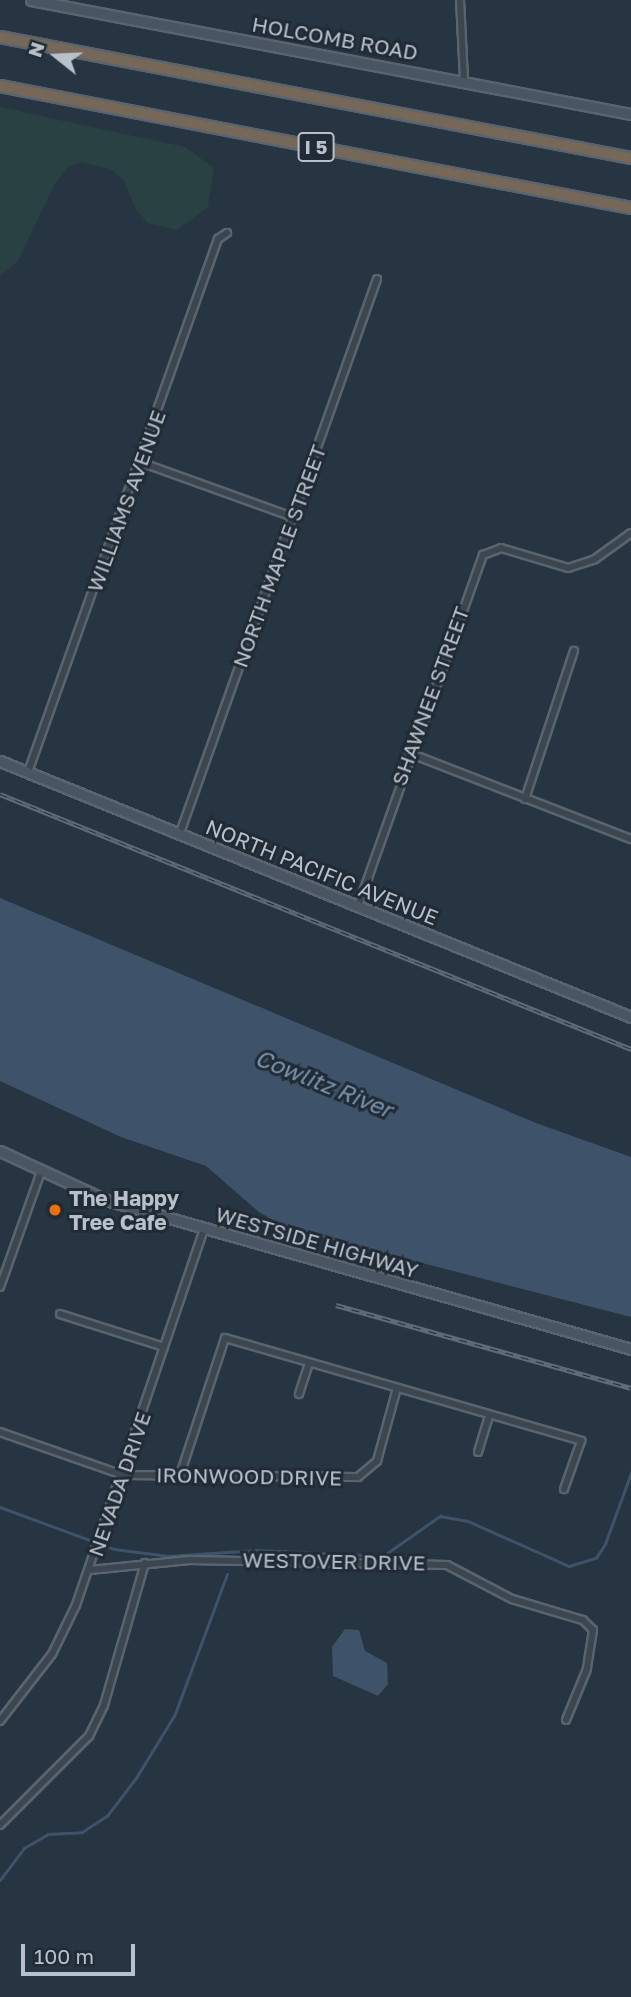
<!DOCTYPE html>
<html>
<head>
<meta charset="utf-8">
<style>
  body { margin:0 }
  #map { position:relative; width:631px; height:1997px; overflow:hidden; background:#273441; font-family:"Golos Text",sans-serif }
  div>[style] { position:absolute }
  [style*='--x'] { left:calc(var(--x)*1px); top:calc(var(--y)*1px); width:calc(var(--w)*1px); rotate:calc(var(--a)*1deg) }
  .green>* { inset:0; background:#294142 }
  .water>* { inset:0; background:#3e5369 }
  .stream>* { height:2.5px; margin:-1.25px; padding:0 1.25px; transform-origin:1.25px; border-radius:1.25px; background:#3e5369 }
  .roads { filter:drop-shadow(2px 0 #59646e) drop-shadow(-2px 0 #59646e) drop-shadow(0 2px #59646e) drop-shadow(0 -2px #59646e) }
  .street>* { height:6px; margin:-3px; padding:0 3px; transform-origin:3px; border-radius:3px; background:#3b4651 }
  .secondary>* { height:9px; margin:-4.5px; padding:0 4.5px; transform-origin:4.5px; border-radius:4.5px; background:#495563 }
  .highway>* { height:10px; margin:-5px; padding:0 5px; transform-origin:5px; border-radius:5px; background:#766859 }
  .rail>* { height:5px; margin-top:-2.5px; transform-origin:0; background:repeating-linear-gradient(90deg,#202b36 0 8px,#5d6a77 0 16px); box-sizing:border-box; border-block:2px solid #5d6a77 }
  .dots>* { width:19px; height:19px; translate:-50% -50%; box-sizing:border-box; border:4px solid #202b36; border-radius:50% }
  span { translate:-50% -50%; white-space:nowrap; text-align:center; line-height:1.15; -webkit-text-stroke:6px #202b36; paint-order:stroke }
  .shield-label span { padding:2px 5px; background:#202b36; border:2px solid; border-radius:5px; -webkit-text-stroke-width:0 }
  .shield-label { font-size:19px; color:#b8c1cb; font-weight:700 }
  .street-label { font-size:21px; color:#b8c1cb }
  .poi-label { font-size:21px; color:#b8c1cb; font-weight:700 }
  .left { translate:0 -50%; text-align:left }
  .water-label { font-size:23px; color:#7a94ac; font-style:italic }
  .north { position:absolute; left:21px; top:21px; width:70px; height:70px; -webkit-text-stroke:5px #202b36; paint-order:stroke; rotate:288deg; font-size:19px; font-weight:700; line-height:28px; text-align:center; color:#b8c1cb }
  .north::after { content:''; display:block; margin:auto; width:24px; height:32px; background:#b8c1cb; clip-path:polygon(50% 0,100% 100%,50% 72%,0 100%) }
  .scale { position:absolute; left:21px; top:1944px; width:114px; height:32px; box-sizing:border-box; border:4px solid #b8c1cb; border-top:0; padding-left:9px; font-size:21px; line-height:24px; white-space:nowrap; color:#b8c1cb; -webkit-text-stroke:5px #202b36; paint-order:stroke }
</style>
</head>
<body>
<div id="map">
  <div class="green">
    <div style="clip-path:polygon(0 107px,185px 147px,214px 168px,208px 207px,177px 230px,148px 223px,136px 210px,123px 179px,110px 169px,81px 162px,68px 167px,54px 185px,18px 261px,0 276px)"></div>
  </div>
  <div class="water">
    <div style="clip-path:polygon(0 898px,536px 1123px,631px 1157px,631px 1317px,287px 1228px,259px 1212px,206px 1166px,121px 1137px,0 1081px)"></div>
    <div style="clip-path:polygon(345px 1629px,359px 1630px,365px 1651px,387px 1663px,388px 1684px,378px 1696px,333px 1676px,332px 1647px)"></div>
  </div>
  <div class="stream">
    <div style="--x:0;--y:1507;--w:121;--a:20.2"></div>
    <div style="--x:114;--y:1549;--w:55;--a:7.3"></div>
    <div style="--x:169;--y:1556;--w:87;--a:-3.9"></div>
    <div style="--x:256;--y:1550;--w:127;--a:2.7"></div>
    <div style="--x:383;--y:1556;--w:70;--a:-35.1"></div>
    <div style="--x:440;--y:1516;--w:28;--a:10"></div>
    <div style="--x:468;--y:1521;--w:111;--a:24"></div>
    <div style="--x:569;--y:1566;--w:28;--a:-17"></div>
    <div style="--x:596;--y:1558;--w:17;--a:-57"></div>
    <div style="--x:605;--y:1544;--w:76;--a:-69.9"></div>
    <div style="--x:0;--y:1880;--w:40;--a:-53"></div>
    <div style="--x:24;--y:1848;--w:28;--a:-30"></div>
    <div style="--x:48;--y:1834;--w:34;--a:-3"></div>
    <div style="--x:82;--y:1832;--w:30;--a:-33"></div>
    <div style="--x:107;--y:1816;--w:48;--a:-52.7"></div>
    <div style="--x:136;--y:1778;--w:75;--a:-58.6"></div>
    <div style="--x:175;--y:1714;--w:149;--a:-69.6"></div>
  </div>
  <div class="roads">
    <div class="street">
      <div style="--x:460;--y:0;--w:79;--a:87.1"></div>
      <div style="--x:140;--y:462;--w:163;--a:19.8"></div>
      <div style="--x:409;--y:753;--w:238;--a:21.2"></div>
      <div style="--x:28;--y:772;--w:566;--a:-70.38"></div>
      <div style="--x:218;--y:239;--w:11;--a:-34"></div>
      <div style="--x:525;--y:799;--w:156;--a:-71.7"></div>
      <div style="--x:180;--y:833;--w:588;--a:-70.42"></div>
      <div style="--x:358;--y:906;--w:373;--a:-70.4"></div>
      <div style="--x:483;--y:555;--w:19;--a:-21"></div>
      <div style="--x:501;--y:548;--w:70;--a:16.6"></div>
      <div style="--x:568;--y:568;--w:28;--a:-18"></div>
      <div style="--x:595;--y:559;--w:44;--a:-35.8"></div>
      <div style="--x:0;--y:1287;--w:122;--a:-70.4"></div>
      <div style="--x:60;--y:1314;--w:109;--a:17.6"></div>
      <div style="--x:299;--y:1394;--w:33;--a:-72"></div>
      <div style="--x:0;--y:1432;--w:130;--a:19.3"></div>
      <div style="--x:123;--y:1475;--w:235;--a:0.5"></div>
      <div style="--x:358;--y:1477;--w:25;--a:-40"></div>
      <div style="--x:377;--y:1461;--w:76;--a:-74.7"></div>
      <div style="--x:478;--y:1452;--w:37;--a:-73"></div>
      <div style="--x:180;--y:1475;--w:144;--a:-71.8"></div>
      <div style="--x:225;--y:1338;--w:371;--a:16.1"></div>
      <div style="--x:581;--y:1441;--w:51;--a:109.5"></div>
      <div style="--x:90;--y:1570;--w:100;--a:-5.8"></div>
      <div style="--x:189;--y:1560;--w:258;--a:1.1"></div>
      <div style="--x:447;--y:1565;--w:73;--a:27.6"></div>
      <div style="--x:512;--y:1599;--w:74;--a:16.5"></div>
      <div style="--x:583;--y:1620;--w:14;--a:45"></div>
      <div style="--x:593;--y:1630;--w:39;--a:99"></div>
      <div style="--x:587;--y:1669;--w:55;--a:112.4"></div>
      <div style="--x:0;--y:1721;--w:85;--a:-52.2"></div>
      <div style="--x:52;--y:1654;--w:55;--a:-63.9"></div>
      <div style="--x:76;--y:1605;--w:397;--a:-71.2"></div>
      <div style="--x:0;--y:1825;--w:126;--a:-45"></div>
      <div style="--x:89;--y:1736;--w:34;--a:-64"></div>
      <div style="--x:104;--y:1705;--w:148;--a:-73.9"></div>
    </div>
    <div class="secondary">
      <div style="--x:31;--y:0;--w:611;--a:10.76"></div>
      <div style="--x:0;--y:761;--w:681;--a:22.08"></div>
      <div style="--x:0;--y:1151;--w:117;--a:24.8"></div>
      <div style="--x:106;--y:1200;--w:546;--a:15.84"></div>
    </div>
    <div class="highway">
      <div style="--x:0;--y:37;--w:642;--a:10.86"></div>
      <div style="--x:0;--y:86;--w:643;--a:10.94"></div>
    </div>
  </div>
  <div class="rail">
    <div style="--x:0;--y:794;--w:681;--a:22"></div>
    <div style="--x:336;--y:1305;--w:306;--a:15.7"></div>
  </div>
  <div class="dots">
    <div style="left:55px;top:1210px;background:#e8710a"></div>
  </div>
  <div class="shield-label">
    <span style="left:316px;top:147px">I 5</span>
  </div>
  <div class="street-label">
    <span style="left:335px;top:38px;rotate:10deg">HOLCOMB ROAD</span>
    <span style="left:126px;top:501px;rotate:-70deg">WILLIAMS AVENUE</span>
    <span style="left:279px;top:556px;rotate:-70deg">NORTH MAPLE STREET</span>
    <span style="left:430px;top:696px;rotate:-70deg">SHAWNEE STREET</span>
    <span style="left:322px;top:872px;rotate:22deg">NORTH PACIFIC AVENUE</span>
    <span style="left:317px;top:1242px;rotate:16deg">WESTSIDE HIGHWAY</span>
    <span style="left:249px;top:1476px;rotate:1deg">IRONWOOD DRIVE</span>
    <span style="left:119px;top:1484px;rotate:-71deg">NEVADA DRIVE</span>
    <span style="left:334px;top:1561px;rotate:1deg">WESTOVER DRIVE</span>
  </div>
  <div class="poi-label">
    <span class="left" style="left:69px;top:1210px">The Happy<br>Tree Cafe</span>
  </div>
  <div class="water-label">
    <span style="left:324px;top:1083px;rotate:22deg">Cowlitz River</span>
  </div>
  <div class="north">N</div>
  <div class="scale">100 m</div>
</div>
</body>
</html>
